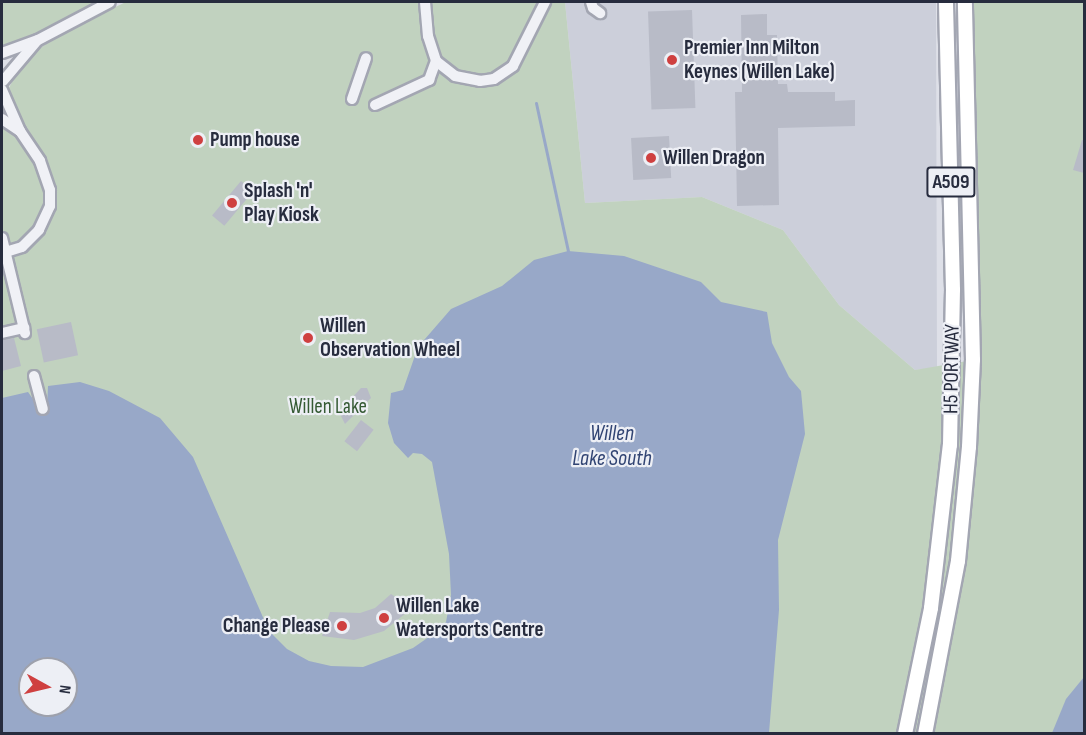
<!DOCTYPE html>
<html>
<head>
<meta charset="utf-8">
<style>
  body { margin:0 }
  #map { position:relative; width:1086px; height:735px; overflow:hidden; background:#dee0e8; font-family:"Sofia Sans Condensed",sans-serif }
  div>[style] { position:absolute }
  [style*='--x'] { left:calc(var(--x)*1px); top:calc(var(--y)*1px); width:calc(var(--w)*1px); rotate:calc(var(--a)*1deg) }
  .built>* { inset:0; background:#cccfda }
  .green>* { inset:0; background:#c1d2bf }
  .water>* { inset:0; background:#98a8c8 }
  .stream>* { height:3px; margin:-1.5px; padding:0 1.5px; transform-origin:1.5px; border-radius:1.5px; background:#98a8c8 }
  .building>* { inset:0; background:#b8bbc7; transform-origin:0 0 }
  .roads { filter:drop-shadow(2px 0 #a3a6b2) drop-shadow(-2px 0 #a3a6b2) drop-shadow(0 2px #a3a6b2) drop-shadow(0 -2px #a3a6b2) }
  .minor>* { height:10px; margin:-5px; padding:0 5px; transform-origin:5px; border-radius:5px; background:#f0f1f6 }
  .major>* { height:14px; margin:-7px; padding:0 7px; transform-origin:7px; border-radius:7px; background:#fff }
  .dots>* { width:16px; height:16px; translate:-50% -50%; box-sizing:border-box; border:3px solid #edeff5; border-radius:50% }
  span { translate:-50% -50%; white-space:nowrap; text-align:center; line-height:1.15; -webkit-text-stroke:4.5px #edeff5; paint-order:stroke }
  .shield-label span { padding:2px 4px; background:#edeff5; border:2px solid; border-radius:4px; -webkit-text-stroke-width:0 }
  .shield-label { font-size:20px; color:#272c3e; font-weight:700 }
  .poi-label { font-size:21px; color:#272c3e; font-weight:700 }
  .left { translate:0 -50%; text-align:left }
  .right { translate:-100% -50%; text-align:right }
  .street-label { font-size:21px; color:#272c3e }
  .park-label { font-size:21px; color:#355a34 }
  .water-label { font-size:22px; color:#314473; font-style:italic }
  .frame { position:absolute; inset:0; border:3px solid #272c3e; pointer-events:none }
  .north { position:absolute; left:18px; top:657px; width:60px; height:60px; box-sizing:border-box; background:#edeff5; border:2px solid #9ea1ac; border-radius:50%; rotate:98deg; font-size:16px; font-weight:700; line-height:24px; text-align:center; color:#272c3e }
  .north::after { content:''; display:block; margin:auto; width:21px; height:27px; background:#cf4040; clip-path:polygon(50% 0,100% 100%,50% 72%,0 100%) }
</style>
</head>
<body>
<div id="map">
  <div class="built">
    <div style="clip-path:polygon(565px 2px,936px 2px,937px 368px,915px 370px,839px 305px,783px 230px,702px 197px,585px 203px)"></div>
  </div>
  <div class="green">
    <div style="clip-path:polygon(2px 2px,96px 2px,26px 40px,2px 47px)"></div>
    <div style="clip-path:polygon(evenodd,126px 2px,565px 2px,585px 203px,702px 197px,783px 230px,839px 305px,915px 370px,973px 360px,965px 2px,1084px 2px,1084px 733px,2px 734px,2px 101px,21px 65px,33px 53px,68px 29px,126px 2px,30px 669px,66px 669px,66px 705px,30px 705px,30px 669px)"></div>
  </div>
  <div class="water">
    <div style="clip-path:polygon(evenodd,568px 251px,624px 256px,701px 282px,721px 302px,767px 312px,772px 343px,789px 377px,801px 391px,805px 434px,778px 540px,779px 610px,769px 733px,2px 734px,2px 398px,28px 392px,40px 409px,47px 407px,48px 386px,80px 382px,109px 391px,160px 418px,193px 457px,269px 631px,287px 649px,309px 661px,331px 666px,363px 667px,413px 648px,436px 632px,446px 622px,451px 595px,449px 554px,432px 462px,422px 454px,413px 453px,408px 458px,394px 443px,388px 423px,391px 393px,403px 390px,418px 347px,451px 309px,502px 286px,534px 260px,568px 251px,30px 669px,66px 669px,66px 705px,30px 705px,30px 669px)"></div>
    <div style="clip-path:polygon(1084px 677px,1084px 733px,1052px 733px,1066px 699px)"></div>
  </div>
  <div class="stream">
    <div style="--x:536;--y:103;--w:151;--a:77.8"></div>
  </div>
  <div class="building">
    <div style="left:692px;top:10px;width:98px;height:44px;rotate:88deg"></div>
    <div style="clip-path:polygon(767px 14px,767px 35px,777px 35px,778px 84px,787px 84px,788px 92px,835px 92px,835px 101px,855px 100px,855px 126px,778px 128px,779px 205px,737px 206px,735px 92px,742px 92px,741px 15px)"></div>
    <div style="left:669px;top:136px;width:42px;height:38px;rotate:87deg"></div>
    <div style="clip-path:polygon(1082px 140px,1084px 140px,1084px 173px,1073px 170px)"></div>
    <div style="left:241px;top:181px;width:16px;height:45px;rotate:40deg"></div>
    <div style="left:71px;top:322px;width:34px;height:35px;rotate:78deg"></div>
    <div style="clip-path:polygon(14px 338px,21px 366px,2px 371px,2px 340px)"></div>
    <div style="clip-path:polygon(361px 388px,367px 388px,371px 398px,345px 424px,339px 412px)"></div>
    <div style="left:361px;top:420px;width:16px;height:27px;rotate:38deg"></div>
    <div style="clip-path:polygon(391px 594px,412px 608px,384px 631px,354px 640px,322px 636px,330px 612px,360px 613px,375px 608px)"></div>
  </div>
  <div class="roads">
    <div class="minor">
      <div style="--x:425;--y:2;--w:34;--a:85"></div>
      <div style="--x:428;--y:36;--w:26;--a:72"></div>
      <div style="--x:436;--y:61;--w:24;--a:38"></div>
      <div style="--x:455;--y:76;--w:25;--a:11"></div>
      <div style="--x:480;--y:81;--w:14;--a:-8"></div>
      <div style="--x:494;--y:79;--w:23;--a:-34"></div>
      <div style="--x:513;--y:66;--w:72;--a:-63.4"></div>
      <div style="--x:591;--y:2;--w:6;--a:72"></div>
      <div style="--x:593;--y:8;--w:9;--a:36"></div>
      <div style="--x:2;--y:53;--w:38;--a:-20"></div>
      <div style="--x:38;--y:40;--w:81;--a:-27.8"></div>
      <div style="--x:3;--y:81;--w:51;--a:-49.8"></div>
      <div style="--x:2;--y:90;--w:45;--a:66.3"></div>
      <div style="--x:20;--y:131;--w:36;--a:56"></div>
      <div style="--x:40;--y:161;--w:31;--a:71"></div>
      <div style="--x:50;--y:190;--w:16;--a:90"></div>
      <div style="--x:50;--y:206;--w:26;--a:115"></div>
      <div style="--x:39;--y:230;--w:24;--a:135"></div>
      <div style="--x:22;--y:247;--w:21;--a:163"></div>
      <div style="--x:352;--y:99;--w:43;--a:-71.1"></div>
      <div style="--x:375;--y:105;--w:60;--a:-24.8"></div>
      <div style="--x:429;--y:80;--w:20;--a:-70"></div>
      <div style="--x:2;--y:119;--w:22;--a:34"></div>
      <div style="--x:2;--y:238;--w:98;--a:76.4"></div>
      <div style="--x:2;--y:333;--w:23;--a:-13"></div>
      <div style="--x:34;--y:376;--w:34;--a:75"></div>
    </div>
    <div class="major">
      <div style="--x:905;--y:734;--w:129;--a:-78.3"></div>
      <div style="--x:931;--y:608;--w:164;--a:-83.4"></div>
      <div style="--x:950;--y:445;--w:155;--a:-88.9"></div>
      <div style="--x:953;--y:290;--w:288;--a:-91.4"></div>
      <div style="--x:925;--y:734;--w:176;--a:-79.2"></div>
      <div style="--x:958;--y:561;--w:115;--a:-84.5"></div>
      <div style="--x:969;--y:447;--w:87;--a:-87.4"></div>
      <div style="--x:973;--y:360;--w:358;--a:-91.3"></div>
    </div>
  </div>
  <div class="dots">
    <div style="left:672px;top:60px;background:#cf4040"></div>
    <div style="left:198px;top:140px;background:#cf4040"></div>
    <div style="left:651px;top:158px;background:#cf4040"></div>
    <div style="left:232px;top:203px;background:#cf4040"></div>
    <div style="left:308px;top:338px;background:#cf4040"></div>
    <div style="left:384px;top:618px;background:#cf4040"></div>
    <div style="left:342px;top:626px;background:#cf4040"></div>
  </div>
  <div class="shield-label">
    <span style="left:951px;top:182px">A509</span>
  </div>
  <div class="poi-label">
    <span class="left" style="left:684px;top:60px">Premier Inn Milton<br>Keynes (Willen Lake)</span>
    <span class="left" style="left:210px;top:140px">Pump house</span>
    <span class="left" style="left:663px;top:158px">Willen Dragon</span>
    <span class="left" style="left:244px;top:203px">Splash 'n'<br>Play Kiosk</span>
    <span class="left" style="left:320px;top:338px">Willen<br>Observation Wheel</span>
    <span class="left" style="left:396px;top:618px">Willen Lake<br>Watersports Centre</span>
    <span class="right" style="left:330px;top:626px">Change Please</span>
  </div>
  <div class="street-label">
    <span style="left:952px;top:369px;rotate:-89deg">H5 PORTWAY</span>
  </div>
  <div class="park-label">
    <span style="left:328px;top:407px">Willen Lake</span>
  </div>
  <div class="water-label">
    <span style="left:612px;top:446px">Willen<br>Lake South</span>
  </div>
  <div class="frame"></div>
  <div class="north">N</div>
</div>
</body>
</html>
